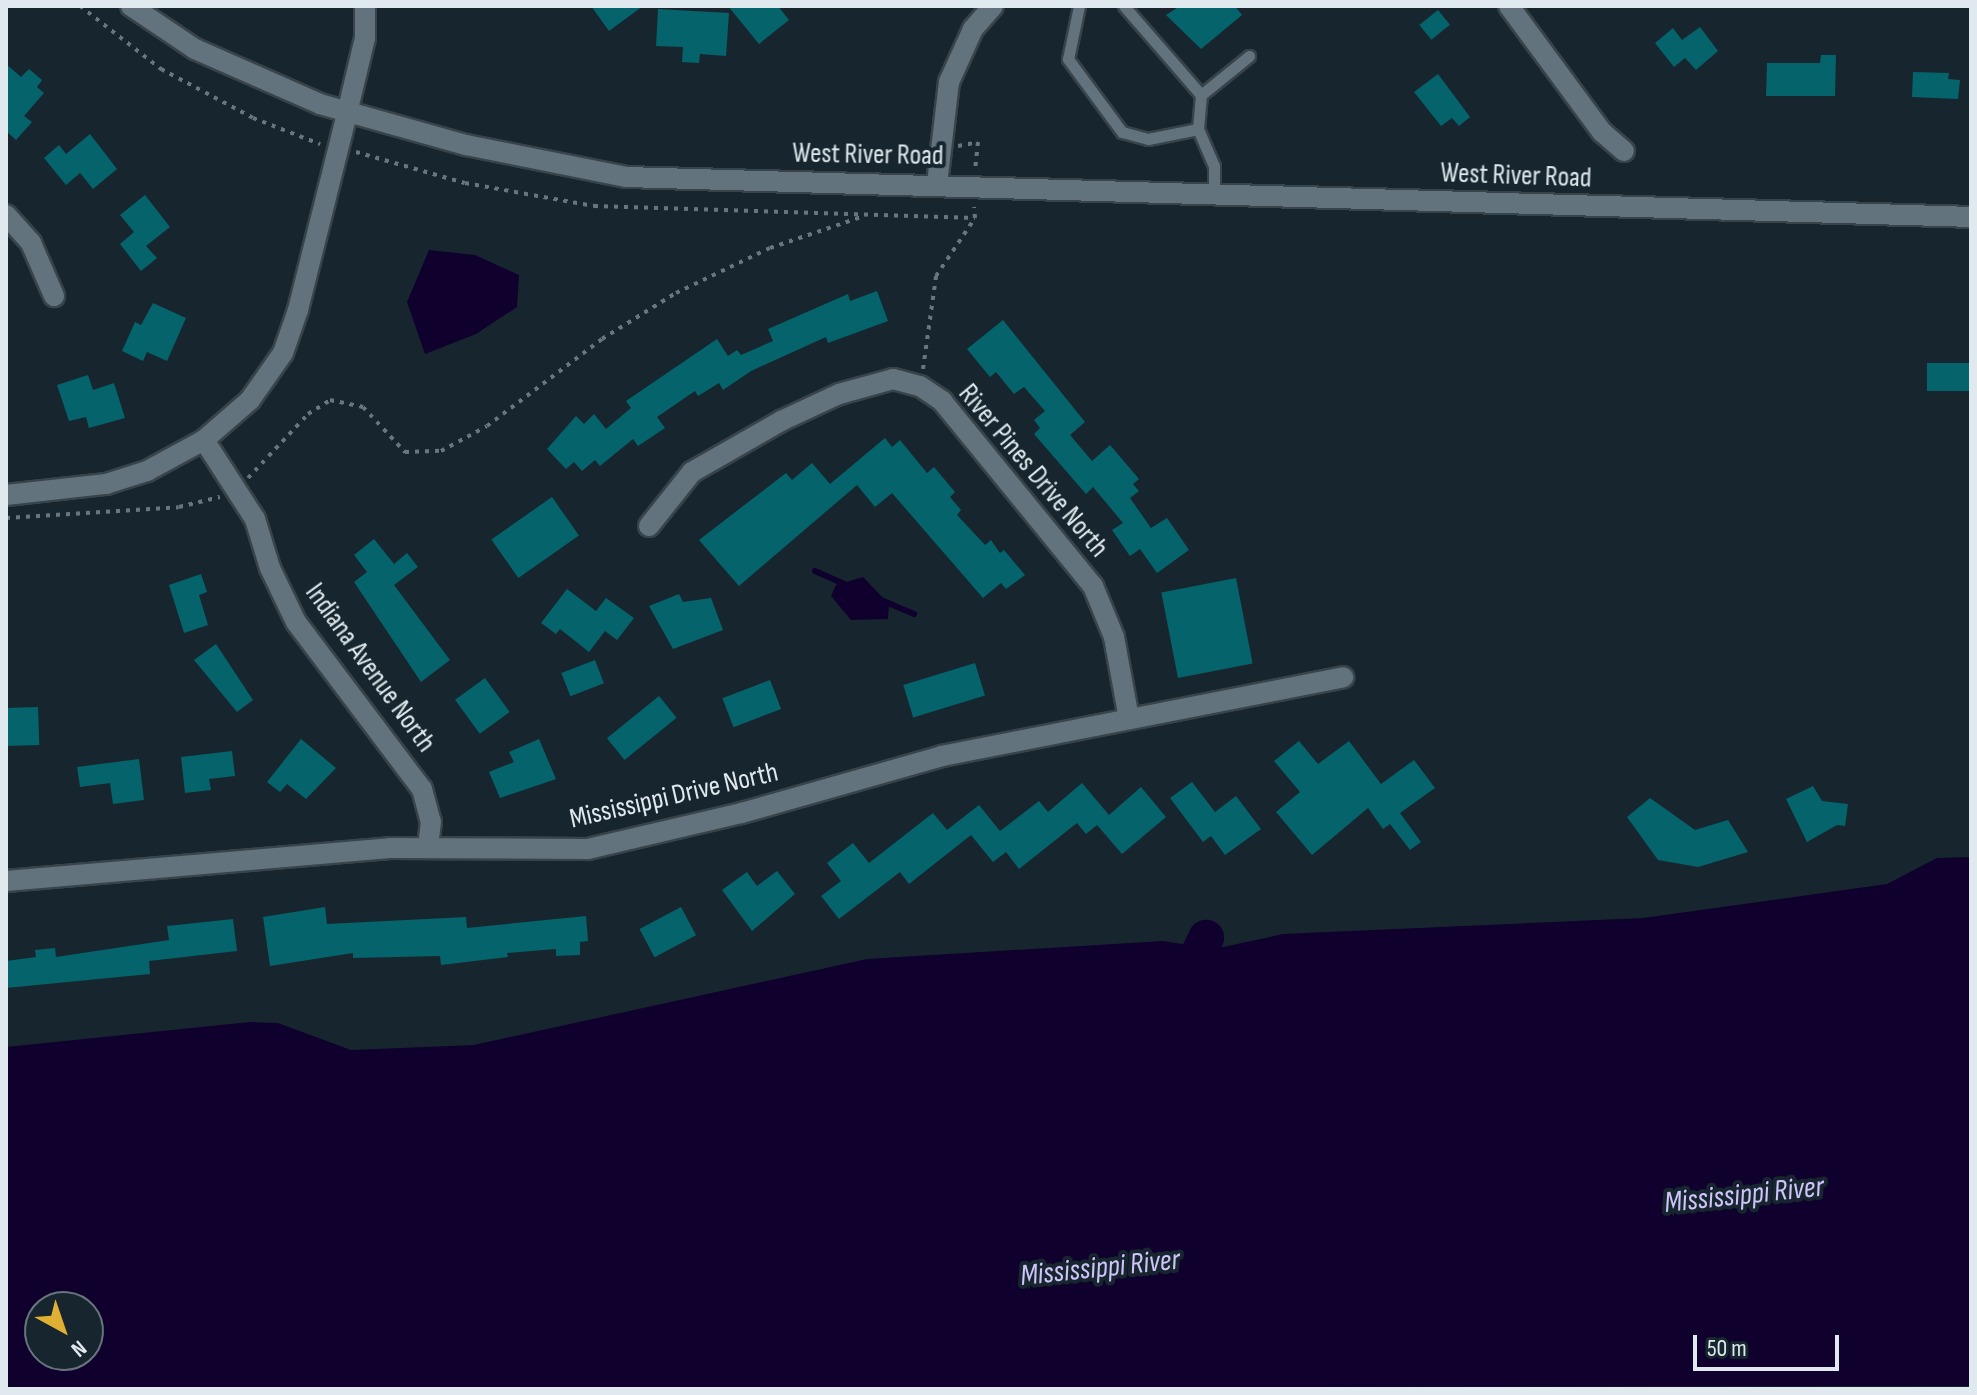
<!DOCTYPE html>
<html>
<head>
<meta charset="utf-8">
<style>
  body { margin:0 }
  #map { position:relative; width:1977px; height:1395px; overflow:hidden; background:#17262e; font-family:"Sofia Sans Condensed",sans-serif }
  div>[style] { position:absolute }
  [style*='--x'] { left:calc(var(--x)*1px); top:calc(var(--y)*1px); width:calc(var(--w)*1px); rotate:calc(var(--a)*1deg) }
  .water>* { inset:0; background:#0f002d }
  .stream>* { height:6px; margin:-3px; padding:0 3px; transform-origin:3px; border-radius:3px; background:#0f002d }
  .river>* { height:36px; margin:-18px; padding:0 18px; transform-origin:18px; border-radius:18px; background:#0f002d }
  .building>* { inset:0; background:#05636b; transform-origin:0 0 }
  .path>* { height:4px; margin-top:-2px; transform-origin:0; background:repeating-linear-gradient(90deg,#69767d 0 4px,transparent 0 10px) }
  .roads { filter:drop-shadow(2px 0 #38434a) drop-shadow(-2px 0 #38434a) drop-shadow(0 2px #38434a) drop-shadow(0 -2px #38434a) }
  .lane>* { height:11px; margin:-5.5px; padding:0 5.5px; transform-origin:5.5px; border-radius:5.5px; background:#62737d }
  .street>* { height:20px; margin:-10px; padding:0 10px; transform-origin:10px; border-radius:10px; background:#62737d }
  .secondary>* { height:20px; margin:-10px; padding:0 10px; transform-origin:10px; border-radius:10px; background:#62737d }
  span { translate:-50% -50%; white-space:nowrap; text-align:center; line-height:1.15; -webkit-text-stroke:8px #17262e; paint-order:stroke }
  .street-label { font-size:28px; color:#dfe9ee }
  .water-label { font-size:30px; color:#cfc5fb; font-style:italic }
  .frame { position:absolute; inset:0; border:8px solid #dfe9ee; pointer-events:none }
  .north { position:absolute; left:24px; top:1291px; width:80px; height:80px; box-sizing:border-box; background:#17262e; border:2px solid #67747b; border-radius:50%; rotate:140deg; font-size:22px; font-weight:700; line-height:32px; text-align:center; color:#dfe9ee }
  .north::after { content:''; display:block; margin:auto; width:28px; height:36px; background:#e0b034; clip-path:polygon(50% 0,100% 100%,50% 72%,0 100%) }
  .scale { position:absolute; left:1693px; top:1335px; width:146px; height:36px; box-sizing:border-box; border:4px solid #dfe9ee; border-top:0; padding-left:10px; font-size:24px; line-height:28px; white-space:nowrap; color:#dfe9ee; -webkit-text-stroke:6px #17262e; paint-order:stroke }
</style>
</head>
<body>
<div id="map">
  <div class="water">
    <div style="clip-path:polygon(429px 250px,475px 255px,519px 275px,517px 307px,476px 334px,425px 354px,407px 302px)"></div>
    <div style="clip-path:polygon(863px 577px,889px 604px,888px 619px,851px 620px,831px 596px,836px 585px)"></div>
    <div style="clip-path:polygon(evenodd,1971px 857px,1971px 1386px,6px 1389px,6px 1047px,250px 1022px,278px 1023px,351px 1050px,474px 1045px,867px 959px,1163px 941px,1214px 949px,1283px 934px,1643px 918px,1887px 884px,1937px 858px,1971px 857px,40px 1307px,88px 1307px,88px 1355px,40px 1355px,40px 1307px)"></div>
  </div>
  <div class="stream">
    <div style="--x:815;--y:571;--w:37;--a:24"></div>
    <div style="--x:881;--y:600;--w:36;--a:23"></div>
  </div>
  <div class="river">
    <div style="--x:1181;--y:991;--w:59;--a:-64.7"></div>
  </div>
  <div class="building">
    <div style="clip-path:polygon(591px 6px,643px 6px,609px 31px)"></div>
    <div style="clip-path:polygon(728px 6px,778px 6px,789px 20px,759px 44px)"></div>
    <div style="clip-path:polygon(1180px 6px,1235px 6px,1242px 15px,1201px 49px,1166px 15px)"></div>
    <div style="clip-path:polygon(658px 9px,729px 13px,726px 56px,700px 54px,699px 63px,682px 62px,683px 47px,656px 46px)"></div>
    <div style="left:1438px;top:10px;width:19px;height:24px;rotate:51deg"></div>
    <div style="clip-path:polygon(1700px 27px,1718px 51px,1696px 70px,1685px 58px,1674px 67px,1655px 43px,1673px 28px,1682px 40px)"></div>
    <div style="clip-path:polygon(1821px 55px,1836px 55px,1835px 96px,1766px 96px,1767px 63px,1820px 63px)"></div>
    <div style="clip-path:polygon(6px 64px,21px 77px,29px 69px,42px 80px,37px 87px,44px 93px,24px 116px,32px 122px,16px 140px,6px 131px)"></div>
    <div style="clip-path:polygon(1913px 72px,1949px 73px,1948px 79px,1960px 80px,1958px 99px,1912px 97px)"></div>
    <div style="clip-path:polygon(1438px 74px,1470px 117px,1459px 126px,1452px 118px,1441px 126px,1414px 92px)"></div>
    <div style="clip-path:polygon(90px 134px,117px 169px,93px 189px,80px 173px,66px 185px,44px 158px,59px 145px,66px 154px)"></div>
    <div style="clip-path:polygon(145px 195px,170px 227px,146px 246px,157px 258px,141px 271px,120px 244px,134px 232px,120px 215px)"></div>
    <div style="clip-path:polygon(877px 291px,888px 321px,828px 343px,826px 337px,751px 371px,723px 390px,719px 383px,698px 396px,695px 391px,657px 417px,665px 428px,638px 446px,633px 439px,600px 466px,595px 460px,582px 471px,574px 462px,566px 469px,547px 449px,576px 416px,584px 424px,594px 414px,606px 429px,631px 408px,626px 401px,717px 339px,728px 356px,737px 350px,741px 355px,773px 341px,768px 329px,848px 294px,850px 301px)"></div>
    <div style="clip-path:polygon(153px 303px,186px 318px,167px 361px,147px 352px,143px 361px,122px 351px,135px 322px,141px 325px)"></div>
    <div style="clip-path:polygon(1003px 320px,1085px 422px,1070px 435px,1092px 461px,1110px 445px,1139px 479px,1133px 484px,1139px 491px,1130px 498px,1151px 528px,1167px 518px,1189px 550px,1157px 573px,1140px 549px,1130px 556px,1112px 530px,1123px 523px,1093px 487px,1086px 494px,1034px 434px,1040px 428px,1034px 420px,1045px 411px,1024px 387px,1014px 394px,996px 372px,990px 377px,967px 349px)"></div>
    <div style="left:1971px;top:363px;width:28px;height:44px;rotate:90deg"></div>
    <div style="clip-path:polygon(88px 375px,93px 390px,114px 383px,125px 418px,89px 428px,86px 417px,69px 421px,57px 385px)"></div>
    <div style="clip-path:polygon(885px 438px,892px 447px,900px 440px,927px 473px,934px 467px,955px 492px,950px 497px,961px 510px,957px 515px,985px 545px,991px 540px,1000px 553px,1004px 550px,1025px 575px,1006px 589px,1001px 583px,983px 598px,892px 493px,875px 507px,857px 485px,739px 586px,699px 540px,786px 473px,792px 480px,812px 463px,830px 484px)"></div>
    <div style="left:552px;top:497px;width:47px;height:74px;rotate:55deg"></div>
    <div style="clip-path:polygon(374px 539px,394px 564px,407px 553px,418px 567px,394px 585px,450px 660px,421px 682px,354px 582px,367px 572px,354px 555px)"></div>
    <div style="clip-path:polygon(201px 574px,207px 592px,199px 595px,208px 625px,184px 633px,169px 585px)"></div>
    <div style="left:1236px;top:578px;width:87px;height:76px;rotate:79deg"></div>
    <div style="clip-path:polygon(567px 589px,596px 611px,606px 598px,634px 618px,617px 640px,605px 631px,589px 652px,560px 629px,556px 634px,541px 623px)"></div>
    <div style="clip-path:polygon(679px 594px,683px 602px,711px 598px,723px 630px,673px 649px,649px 606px)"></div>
    <div style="clip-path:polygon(216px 644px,253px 700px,237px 712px,194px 660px)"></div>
    <div style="left:595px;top:660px;width:25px;height:36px;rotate:69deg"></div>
    <div style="left:975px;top:663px;width:34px;height:75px;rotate:73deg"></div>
    <div style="left:485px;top:678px;width:42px;height:37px;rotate:54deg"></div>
    <div style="left:770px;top:680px;width:31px;height:51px;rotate:69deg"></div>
    <div style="left:659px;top:696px;width:28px;height:67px;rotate:51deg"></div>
    <div style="left:38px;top:707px;width:38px;height:32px;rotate:88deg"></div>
    <div style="clip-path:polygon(301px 739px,336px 768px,306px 799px,287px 784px,280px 792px,267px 782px)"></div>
    <div style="clip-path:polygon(539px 739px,556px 779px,500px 798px,489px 772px,514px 762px,509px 752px)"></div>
    <div style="clip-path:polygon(1299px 741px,1318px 764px,1349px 741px,1381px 784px,1414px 760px,1435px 788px,1400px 813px,1421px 842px,1410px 850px,1390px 824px,1383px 829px,1368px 808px,1312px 855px,1276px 812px,1300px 792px,1274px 761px)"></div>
    <div style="clip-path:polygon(232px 751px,235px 776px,209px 779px,211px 790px,185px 793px,181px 757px)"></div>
    <div style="clip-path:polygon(139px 759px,144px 800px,113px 804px,110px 783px,80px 787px,77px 767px)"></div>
    <div style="clip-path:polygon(1192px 782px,1215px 812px,1236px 796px,1261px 829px,1225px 855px,1211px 836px,1203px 842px,1170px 798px)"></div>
    <div style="clip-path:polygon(1082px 783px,1109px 815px,1141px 787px,1166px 817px,1122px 854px,1097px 825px,1086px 834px,1077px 823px,1019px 869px,1006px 852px,993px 862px,971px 835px,909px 884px,900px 872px,839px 919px,821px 896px,841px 881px,827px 863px,853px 843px,869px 863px,933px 813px,947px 830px,979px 805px,1000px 831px,1039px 801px,1048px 812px)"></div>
    <div style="clip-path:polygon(1813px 786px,1822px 801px,1848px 804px,1845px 826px,1837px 825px,1807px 842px,1786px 799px)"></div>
    <div style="clip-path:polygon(1650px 798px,1695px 830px,1728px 820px,1748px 852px,1698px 867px,1658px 860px,1627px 817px)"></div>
    <div style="clip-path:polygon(777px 871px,795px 894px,752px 931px,722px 890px,747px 872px,757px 886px)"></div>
    <div style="clip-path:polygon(325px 907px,327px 924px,466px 917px,467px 928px,586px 916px,588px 941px,580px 942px,580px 955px,556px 956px,556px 949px,507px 953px,508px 957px,441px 965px,440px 956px,353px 958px,353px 953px,270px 966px,263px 917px)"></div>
    <div style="left:681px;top:907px;width:32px;height:47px;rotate:62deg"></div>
    <div style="clip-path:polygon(233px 919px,237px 951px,149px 961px,150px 974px,6px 988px,6px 961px,36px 957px,35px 950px,55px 948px,56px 957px,169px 940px,167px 926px)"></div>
  </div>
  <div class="path">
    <div style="--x:80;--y:6;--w:103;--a:37.9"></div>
    <div style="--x:161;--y:69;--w:104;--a:28"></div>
    <div style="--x:253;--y:118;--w:72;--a:21.2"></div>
    <div style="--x:958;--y:146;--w:20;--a:-11"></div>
    <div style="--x:978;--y:142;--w:28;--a:96"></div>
    <div style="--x:356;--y:152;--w:113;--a:15.9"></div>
    <div style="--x:465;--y:183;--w:131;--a:10.1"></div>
    <div style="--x:594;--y:206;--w:381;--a:1.8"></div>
    <div style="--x:908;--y:152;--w:14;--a:-4"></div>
    <div style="--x:923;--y:369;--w:94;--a:-82"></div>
    <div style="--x:936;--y:276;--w:70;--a:-56.1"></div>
    <div style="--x:975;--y:218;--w:11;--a:-95"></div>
    <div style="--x:248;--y:478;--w:88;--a:-46.8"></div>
    <div style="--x:308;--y:414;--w:26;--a:-32"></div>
    <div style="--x:330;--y:400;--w:34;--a:12"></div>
    <div style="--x:363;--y:407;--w:62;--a:47"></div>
    <div style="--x:405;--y:452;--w:36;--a:-2"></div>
    <div style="--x:441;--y:451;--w:52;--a:-28.5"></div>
    <div style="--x:487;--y:426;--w:144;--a:-37.1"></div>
    <div style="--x:602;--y:339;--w:87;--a:-31.9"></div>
    <div style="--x:676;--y:293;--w:104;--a:-25.6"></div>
    <div style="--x:770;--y:248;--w:99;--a:-18.8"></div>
    <div style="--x:6;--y:518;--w:173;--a:-3.6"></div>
    <div style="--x:179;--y:507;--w:42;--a:-13.7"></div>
  </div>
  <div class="roads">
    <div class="lane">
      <div style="--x:1079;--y:6;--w:54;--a:101.7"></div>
      <div style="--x:1068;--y:59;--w:91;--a:53.5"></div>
      <div style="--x:1122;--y:132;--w:27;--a:15"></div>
      <div style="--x:1148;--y:139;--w:51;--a:-11.3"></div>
      <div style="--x:1198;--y:129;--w:40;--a:66.6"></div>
      <div style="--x:1214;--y:166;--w:29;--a:90"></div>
      <div style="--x:1124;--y:6;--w:118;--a:49.1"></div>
      <div style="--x:1198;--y:129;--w:34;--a:-85"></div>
      <div style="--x:1201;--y:95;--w:62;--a:-39.1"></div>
    </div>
    <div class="street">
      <div style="--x:1509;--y:6;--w:157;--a:53.6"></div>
      <div style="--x:1602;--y:132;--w:29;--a:41"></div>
      <div style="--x:347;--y:113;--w:77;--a:-76.5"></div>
      <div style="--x:365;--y:38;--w:32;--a:-90"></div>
      <div style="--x:6;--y:215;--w:38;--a:48"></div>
      <div style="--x:31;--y:243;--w:58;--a:66.5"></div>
      <div style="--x:204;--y:440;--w:94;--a:57.2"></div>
      <div style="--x:255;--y:519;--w:51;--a:73"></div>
      <div style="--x:270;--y:568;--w:60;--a:64.3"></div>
      <div style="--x:296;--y:622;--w:209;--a:53"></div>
      <div style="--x:422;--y:789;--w:34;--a:75"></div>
      <div style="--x:431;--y:822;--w:26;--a:97"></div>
      <div style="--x:649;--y:526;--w:69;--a:-51.5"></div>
      <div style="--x:692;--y:472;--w:103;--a:-29.8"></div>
      <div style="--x:781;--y:421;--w:64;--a:-25"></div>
      <div style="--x:839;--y:394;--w:56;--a:-15.5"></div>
      <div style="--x:893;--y:379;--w:28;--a:15"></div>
      <div style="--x:920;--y:386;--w:27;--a:34"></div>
      <div style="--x:942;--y:401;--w:239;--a:50.8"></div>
      <div style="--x:1093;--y:586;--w:55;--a:67.6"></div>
      <div style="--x:1114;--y:637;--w:83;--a:79.6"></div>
      <div style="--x:6;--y:881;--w:385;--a:-4.9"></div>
      <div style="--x:390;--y:848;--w:198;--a:0.3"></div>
      <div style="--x:588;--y:849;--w:158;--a:-13.2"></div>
      <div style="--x:742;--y:813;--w:208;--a:-15.9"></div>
      <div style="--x:942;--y:756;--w:409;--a:-11.1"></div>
    </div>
    <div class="secondary">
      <div style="--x:131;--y:6;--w:77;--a:33.9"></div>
      <div style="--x:195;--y:49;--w:137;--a:23.7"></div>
      <div style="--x:320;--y:104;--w:152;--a:15.7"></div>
      <div style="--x:466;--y:145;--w:163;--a:11.3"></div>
      <div style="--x:626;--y:177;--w:1346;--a:1.7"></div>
      <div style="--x:937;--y:184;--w:103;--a:-83.3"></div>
      <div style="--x:949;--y:82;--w:58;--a:-65.6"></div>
      <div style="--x:973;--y:29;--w:30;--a:-49"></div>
      <div style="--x:6;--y:495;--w:101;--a:-6.3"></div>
      <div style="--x:106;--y:484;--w:43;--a:-17.6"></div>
      <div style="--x:147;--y:471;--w:65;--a:-28.5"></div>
      <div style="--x:204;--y:440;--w:61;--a:-41"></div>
      <div style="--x:250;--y:400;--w:57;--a:-54.9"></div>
      <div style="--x:283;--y:353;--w:46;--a:-70.8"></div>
      <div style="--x:298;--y:310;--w:203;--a:-76"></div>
    </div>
  </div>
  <div class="street-label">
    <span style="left:868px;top:155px;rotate:1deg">West River Road</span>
    <span style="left:1516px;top:176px;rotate:2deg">West River Road</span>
    <span style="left:1033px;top:471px;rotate:50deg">River Pines Drive North</span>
    <span style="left:370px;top:668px;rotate:54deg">Indiana Avenue North</span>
    <span style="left:674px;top:796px;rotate:-13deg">Mississippi Drive North</span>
  </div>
  <div class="water-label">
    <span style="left:1744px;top:1195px;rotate:-6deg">Mississippi River</span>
    <span style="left:1100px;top:1268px;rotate:-6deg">Mississippi River</span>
  </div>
  <div class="frame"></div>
  <div class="north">N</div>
  <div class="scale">50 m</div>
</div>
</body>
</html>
